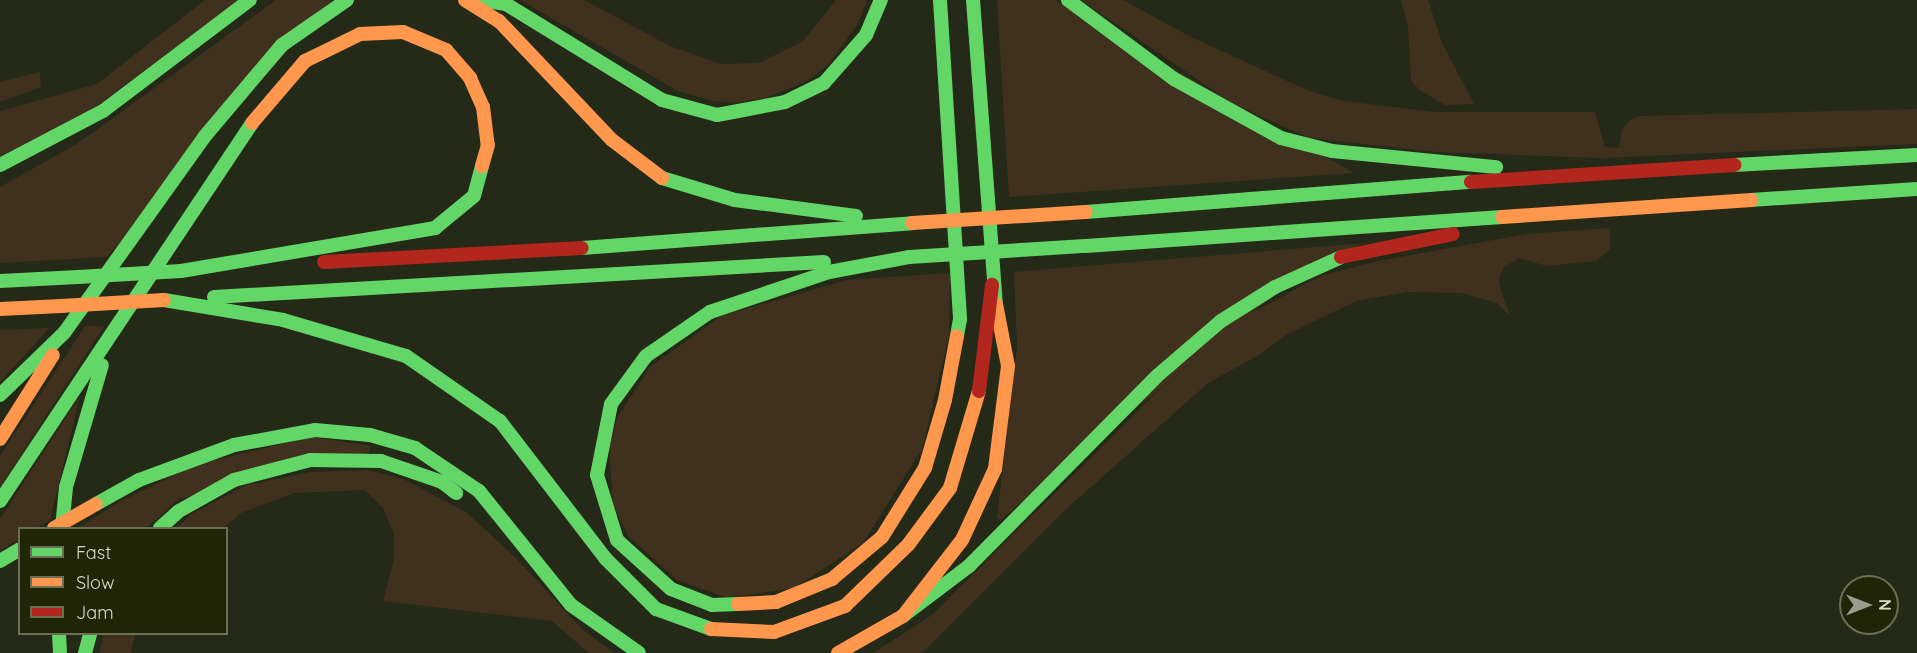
<!DOCTYPE html>
<html>
<head>
<meta charset="utf-8">
<style>
  body { margin:0 }
  #map { position:relative; width:1917px; height:653px; overflow:hidden; background:#252918; font-family:Quicksand,sans-serif }
  div>[style] { position:absolute }
  [style*='--x'] { left:calc(var(--x)*1px); top:calc(var(--y)*1px); width:calc(var(--w)*1px); rotate:calc(var(--a)*1deg) }
  .green>* { inset:0; background:#40311f }
  .fast>* { height:14px; margin:-7px; padding:0 7px; transform-origin:7px; border-radius:7px; background:#63d668 }
  .slow>* { height:14px; margin:-7px; padding:0 7px; transform-origin:7px; border-radius:7px; background:#ff974d }
  .jam>* { height:14px; margin:-7px; padding:0 7px; transform-origin:7px; border-radius:7px; background:#b3261e }
  .fast-bridge>* { height:14px; margin:-7px; padding:0 7px; transform-origin:7px; border-radius:7px; background:#63d668 }
  .slow-bridge>* { height:14px; margin:-7px; padding:0 7px; transform-origin:7px; border-radius:7px; background:#ff974d }
  span { translate:-50% -50%; white-space:nowrap; text-align:center; line-height:1.15; -webkit-text-stroke:6px #202507; paint-order:stroke }
  .legend { position:absolute; left:18px; top:527px; width:210px; height:108px; box-sizing:border-box; background:#202507; border:2px solid #6a6f55; margin:0; padding:8px 10px; list-style:none; font-size:18px; color:#d8ddcb }
  .legend li { display:flex; align-items:center; gap:12px; height:30px }
  .legend b { width:30px; border:2px solid #6a6f55 }
  .north { position:absolute; left:1839px; top:575px; width:60px; height:60px; box-sizing:border-box; background:#202507; border:2px solid #6a6f55; border-radius:50%; rotate:90deg; font-size:16px; font-weight:700; line-height:24px; text-align:center; color:#d8ddcb }
  .north::after { content:''; display:block; margin:auto; width:21px; height:27px; background:#999e8c; clip-path:polygon(50% 0,100% 100%,50% 72%,0 100%) }
</style>
</head>
<body>
<div id="map">
  <div class="green">
    <div style="clip-path:polygon(205px 0,239px 0,80px 118px,0 156px,0 111px,97px 84px)"></div>
    <div style="clip-path:polygon(276px 0,332px 0,107px 257px,0 263px,0 187px,77px 144px)"></div>
    <div style="clip-path:polygon(520px 0,584px 0,670px 46px,721px 64px,759px 63px,803px 41px,836px 0,867px 0,858px 24px,827px 66px,807px 81px,768px 97px,737px 103px,713px 101px,678px 91px)"></div>
    <div style="clip-path:polygon(997px 0,1055px 0,1354px 173px,1009px 197px)"></div>
    <div style="clip-path:polygon(1081px 0,1123px 0,1191px 37px,1309px 91px,1344px 101px,1434px 112px,1595px 112px,1605px 147px,1619px 148px,1622px 129px,1631px 119px,1641px 116px,1917px 109px,1917px 144px,1603px 158px,1437px 152px,1309px 138px,1232px 103px)"></div>
    <div style="clip-path:polygon(1401px 0,1428px 0,1442px 43px,1474px 104px,1445px 105px,1421px 91px,1411px 81px,1408px 26px)"></div>
    <div style="clip-path:polygon(40px 72px,41px 87px,0 102px,0 82px)"></div>
    <div style="clip-path:polygon(1610px 228px,1610px 250px,1596px 261px,1547px 266px,1519px 258px,1504px 267px,1499px 279px,1501px 292px,1511px 317px,1497px 303px,1462px 293px,1408px 292px,1356px 301px,1286px 335px,1257px 356px,1208px 383px,1063px 512px,922px 653px,873px 653px,932px 615px,1158px 391px,1248px 315px,1320px 276px,1378px 261px,1526px 234px)"></div>
    <div style="clip-path:polygon(1365px 243px,1318px 259px,1000px 520px,997px 518px,1017px 347px,1014px 272px)"></div>
    <div style="clip-path:polygon(950px 273px,949px 336px,922px 449px,863px 543px,794px 588px,728px 598px,677px 580px,628px 536px,613px 505px,609px 447px,617px 418px,650px 367px,721px 316px,847px 280px)"></div>
    <div style="clip-path:polygon(85px 326px,104px 326px,0 487px,0 456px)"></div>
    <div style="clip-path:polygon(49px 328px,35px 344px,0 382px,0 330px)"></div>
    <div style="clip-path:polygon(80px 396px,50px 520px,36px 528px,20px 528px,19px 539px,0 551px,0 519px)"></div>
    <div style="clip-path:polygon(312px 437px,371px 446px,369px 453px,179px 499px,146px 528px,78px 528px,121px 501px,198px 464px)"></div>
    <div style="clip-path:polygon(368px 470px,403px 479px,466px 512px,515px 557px,584px 631px,615px 653px,589px 653px,552px 621px,383px 601px,394px 560px,394px 534px,383px 508px,365px 490px,294px 493px,241px 513px,223px 528px,177px 528px,191px 514px,247px 485px,310px 472px)"></div>
    <div style="clip-path:polygon(104px 634px,135px 634px,131px 653px,99px 653px)"></div>
  </div>
  <div class="fast">
    <div style="--x:483;--y:0;--w:23;--a:10"></div>
    <div style="--x:506;--y:4;--w:183;--a:31.6"></div>
    <div style="--x:662;--y:100;--w:57;--a:15.3"></div>
    <div style="--x:717;--y:115;--w:69;--a:-10.8"></div>
    <div style="--x:785;--y:102;--w:43;--a:-26"></div>
    <div style="--x:824;--y:83;--w:64;--a:-48.8"></div>
    <div style="--x:866;--y:35;--w:38;--a:-67"></div>
    <div style="--x:940;--y:0;--w:320;--a:86.4"></div>
    <div style="--x:960;--y:319;--w:17;--a:100"></div>
    <div style="--x:973;--y:0;--w:305;--a:85.7"></div>
    <div style="--x:1068;--y:0;--w:132;--a:36.7"></div>
    <div style="--x:1174;--y:79;--w:122;--a:28.9"></div>
    <div style="--x:1281;--y:138;--w:53;--a:14.3"></div>
    <div style="--x:1332;--y:151;--w:165;--a:5.6"></div>
    <div style="--x:0;--y:165;--w:116;--a:-27.7"></div>
    <div style="--x:103;--y:111;--w:184;--a:-37.1"></div>
    <div style="--x:1734;--y:165;--w:183;--a:-3.1"></div>
    <div style="--x:662;--y:178;--w:76;--a:16.8"></div>
    <div style="--x:735;--y:200;--w:122;--a:7.5"></div>
    <div style="--x:1751;--y:200;--w:166;--a:-3.8"></div>
    <div style="--x:1086;--y:212;--w:386;--a:-4.5"></div>
    <div style="--x:1086;--y:246;--w:417;--a:-4"></div>
    <div style="--x:582;--y:248;--w:331;--a:-4.3"></div>
    <div style="--x:181;--y:271;--w:258;--a:-9.6"></div>
    <div style="--x:435;--y:228;--w:50;--a:-39.4"></div>
    <div style="--x:474;--y:196;--w:31;--a:-75"></div>
    <div style="--x:0;--y:281;--w:78;--a:-2.9"></div>
    <div style="--x:214;--y:297;--w:611;--a:-3.28"></div>
    <div style="--x:164;--y:300;--w:121;--a:9.5"></div>
    <div style="--x:283;--y:320;--w:128;--a:16.3"></div>
    <div style="--x:406;--y:356;--w:114;--a:34.7"></div>
    <div style="--x:500;--y:421;--w:174;--a:52.5"></div>
    <div style="--x:606;--y:559;--w:71;--a:45"></div>
    <div style="--x:656;--y:609;--w:59;--a:20"></div>
    <div style="--x:0;--y:395;--w:89;--a:-44.1"></div>
    <div style="--x:64;--y:333;--w:242;--a:-54.4"></div>
    <div style="--x:205;--y:136;--w:119;--a:-49.8"></div>
    <div style="--x:282;--y:45;--w:79;--a:-34.7"></div>
    <div style="--x:0;--y:501;--w:454;--a:-56.3"></div>
    <div style="--x:96;--y:504;--w:49;--a:-29.2"></div>
    <div style="--x:139;--y:480;--w:101;--a:-20.2"></div>
    <div style="--x:234;--y:445;--w:82;--a:-10.5"></div>
    <div style="--x:315;--y:430;--w:55;--a:5.2"></div>
    <div style="--x:370;--y:435;--w:47;--a:16.1"></div>
    <div style="--x:415;--y:448;--w:77;--a:33.9"></div>
    <div style="--x:479;--y:491;--w:146;--a:51.1"></div>
    <div style="--x:571;--y:605;--w:83;--a:35.2"></div>
    <div style="--x:62;--y:528;--w:41;--a:-84.4"></div>
    <div style="--x:66;--y:487;--w:127;--a:-73.6"></div>
    <div style="--x:160;--y:528;--w:25;--a:-42"></div>
    <div style="--x:179;--y:511;--w:63;--a:-29.4"></div>
    <div style="--x:234;--y:480;--w:79;--a:-14.7"></div>
    <div style="--x:310;--y:460;--w:71;--a:0.8"></div>
    <div style="--x:381;--y:461;--w:65;--a:19"></div>
    <div style="--x:442;--y:482;--w:18;--a:38"></div>
    <div style="--x:0;--y:561;--w:23;--a:-31"></div>
    <div style="--x:738;--y:604;--w:26;--a:178"></div>
    <div style="--x:712;--y:605;--w:44;--a:-158.7"></div>
    <div style="--x:671;--y:589;--w:73;--a:-137.8"></div>
    <div style="--x:617;--y:540;--w:68;--a:-107.1"></div>
    <div style="--x:597;--y:475;--w:72;--a:-78.8"></div>
    <div style="--x:611;--y:404;--w:59;--a:-53.9"></div>
    <div style="--x:646;--y:356;--w:78;--a:-34.5"></div>
    <div style="--x:710;--y:312;--w:126;--a:-18.6"></div>
    <div style="--x:829;--y:272;--w:81;--a:-10.6"></div>
    <div style="--x:903;--y:616;--w:83;--a:-37.1"></div>
    <div style="--x:969;--y:566;--w:267;--a:-45.3"></div>
    <div style="--x:1157;--y:376;--w:84;--a:-40.7"></div>
    <div style="--x:1221;--y:321;--w:64;--a:-32.2"></div>
    <div style="--x:1275;--y:287;--w:72;--a:-24.4"></div>
    <div style="--x:59;--y:634;--w:19;--a:87"></div>
    <div style="--x:85;--y:653;--w:20;--a:-75"></div>
  </div>
  <div class="slow">
    <div style="--x:465;--y:0;--w:40;--a:32"></div>
    <div style="--x:499;--y:21;--w:164;--a:46.5"></div>
    <div style="--x:612;--y:140;--w:63;--a:37.2"></div>
    <div style="--x:252;--y:123;--w:82;--a:-49.5"></div>
    <div style="--x:305;--y:61;--w:61;--a:-26.1"></div>
    <div style="--x:360;--y:34;--w:43;--a:-2.7"></div>
    <div style="--x:403;--y:32;--w:47;--a:22.7"></div>
    <div style="--x:446;--y:50;--w:37;--a:49"></div>
    <div style="--x:470;--y:78;--w:32;--a:66"></div>
    <div style="--x:483;--y:107;--w:38;--a:83"></div>
    <div style="--x:488;--y:145;--w:22;--a:106"></div>
    <div style="--x:1502;--y:217;--w:250;--a:-3.9"></div>
    <div style="--x:0;--y:309;--w:61;--a:-2.8"></div>
    <div style="--x:0;--y:439;--w:99;--a:-57.8"></div>
    <div style="--x:738;--y:604;--w:38;--a:-3"></div>
    <div style="--x:776;--y:602;--w:61;--a:-22.3"></div>
    <div style="--x:832;--y:579;--w:65;--a:-40"></div>
    <div style="--x:882;--y:537;--w:81;--a:-58.1"></div>
    <div style="--x:925;--y:468;--w:71;--a:-73.6"></div>
    <div style="--x:945;--y:400;--w:65;--a:-79.4"></div>
    <div style="--x:711;--y:629;--w:63;--a:2.7"></div>
    <div style="--x:774;--y:632;--w:76;--a:-20.1"></div>
    <div style="--x:845;--y:606;--w:88;--a:-44.1"></div>
    <div style="--x:908;--y:545;--w:71;--a:-53.6"></div>
    <div style="--x:950;--y:488;--w:101;--a:-73.4"></div>
    <div style="--x:838;--y:653;--w:75;--a:-29.6"></div>
    <div style="--x:903;--y:616;--w:96;--a:-52.2"></div>
    <div style="--x:962;--y:540;--w:78;--a:-65.1"></div>
    <div style="--x:995;--y:469;--w:104;--a:-82.8"></div>
    <div style="--x:1008;--y:366;--w:63;--a:-101"></div>
  </div>
  <div class="jam">
    <div style="--x:1471;--y:182;--w:264;--a:-3.7"></div>
    <div style="--x:1341;--y:257;--w:114;--a:-11.6"></div>
    <div style="--x:324;--y:262;--w:258;--a:-3.1"></div>
    <div style="--x:979;--y:391;--w:107;--a:-83"></div>
  </div>
  <div class="fast-bridge">
    <div style="--x:909;--y:257;--w:177;--a:-3.6"></div>
    <div style="--x:78;--y:277;--w:103;--a:-3.3"></div>
  </div>
  <div class="slow-bridge">
    <div style="--x:912;--y:223;--w:174;--a:-3.6"></div>
    <div style="--x:61;--y:306;--w:103;--a:-3.3"></div>
    <div style="--x:54;--y:528;--w:48;--a:-29.7"></div>
  </div>
  <ul class="legend">
  <li><b style="height:8px;background:#63d668"></b>Fast</li>
  <li><b style="height:8px;background:#ff974d"></b>Slow</li>
  <li><b style="height:8px;background:#b3261e"></b>Jam</li>
  </ul>
  <div class="north">N</div>
</div>
</body>
</html>
